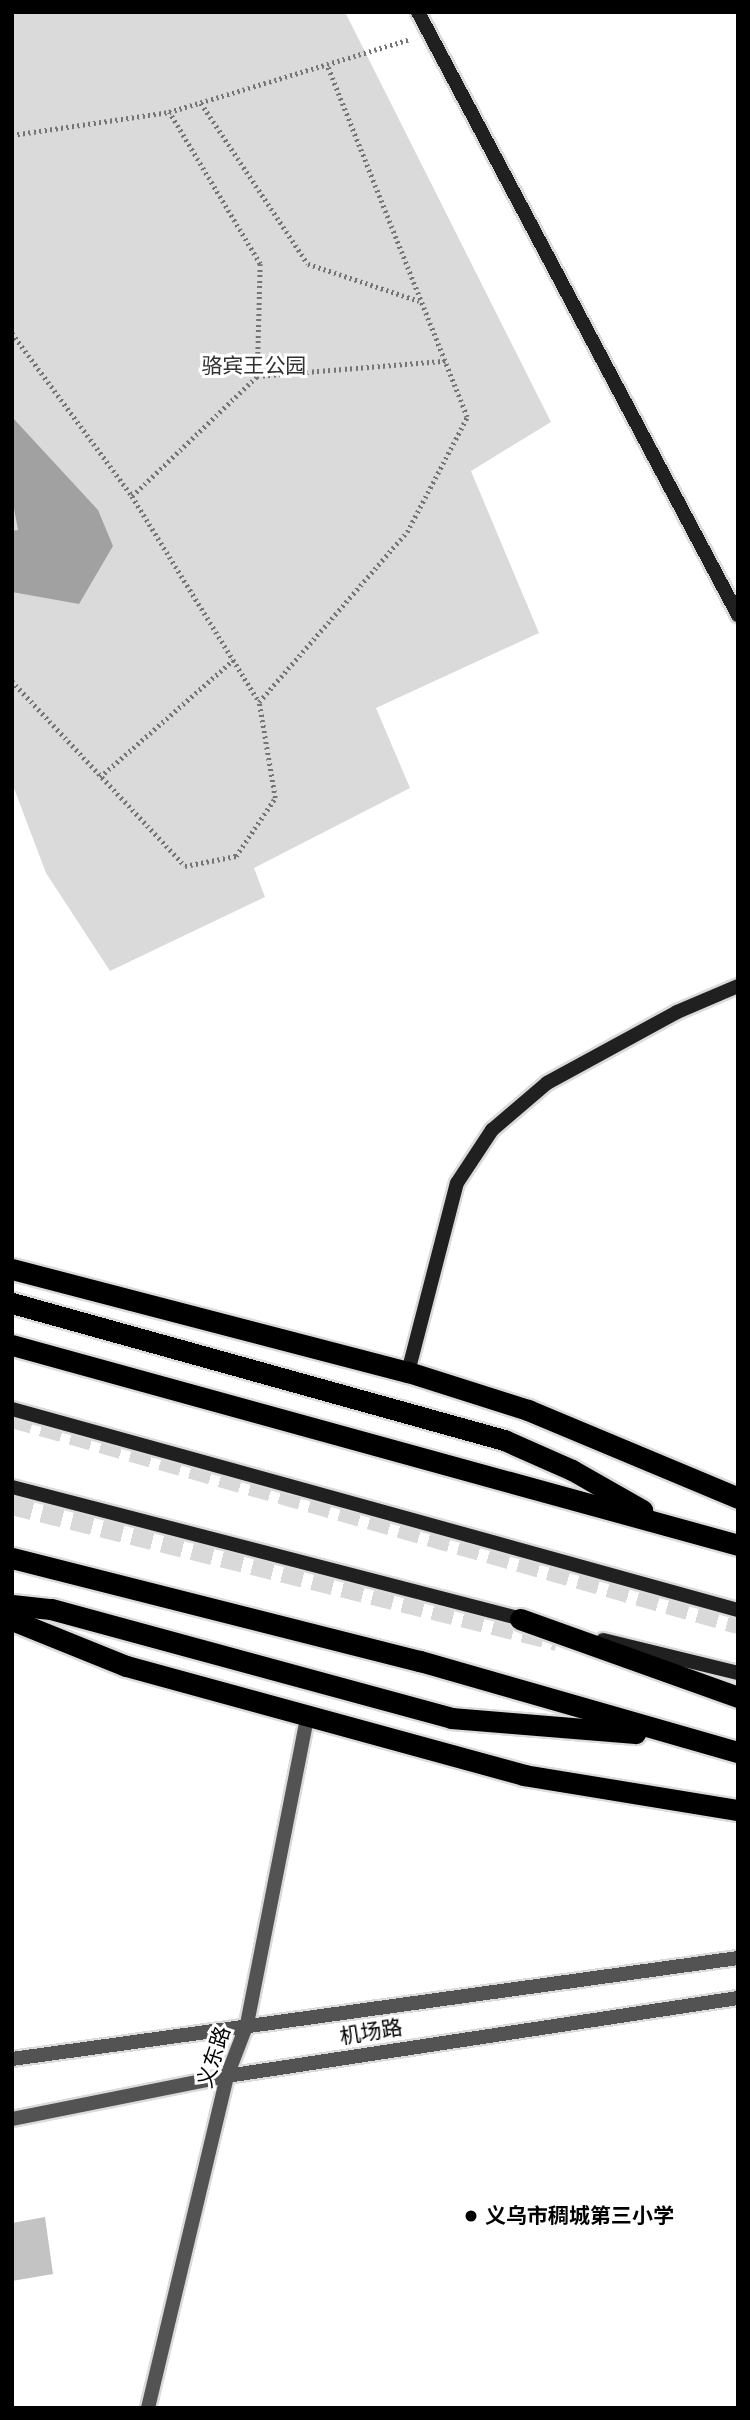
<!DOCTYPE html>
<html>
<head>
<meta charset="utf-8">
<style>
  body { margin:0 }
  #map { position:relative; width:750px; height:2420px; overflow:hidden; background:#fff; font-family:Inter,"Noto Sans SC",sans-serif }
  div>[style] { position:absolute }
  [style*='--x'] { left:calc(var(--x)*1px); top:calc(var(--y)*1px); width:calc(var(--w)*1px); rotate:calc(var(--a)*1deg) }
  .green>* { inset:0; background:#dadada }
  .water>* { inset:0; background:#a1a1a1 }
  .building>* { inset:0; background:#c3c3c3 }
  .highway-tunnel>* { height:21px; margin-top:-10.5px; transform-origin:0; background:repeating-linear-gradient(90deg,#d9d9d9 0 21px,transparent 0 31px) }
  .path>* { height:4.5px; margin-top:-2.25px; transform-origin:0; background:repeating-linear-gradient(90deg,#757575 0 2px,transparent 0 5.5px) }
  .roads { filter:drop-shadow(2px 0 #dbdbdb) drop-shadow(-2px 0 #dbdbdb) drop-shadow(0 2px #dbdbdb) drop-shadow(0 -2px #dbdbdb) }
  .street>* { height:14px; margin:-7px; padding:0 7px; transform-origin:7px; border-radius:7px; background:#535353 }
  .secondary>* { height:14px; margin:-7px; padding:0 7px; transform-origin:7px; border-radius:7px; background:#202020 }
  .highway>* { height:21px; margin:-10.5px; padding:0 10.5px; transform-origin:10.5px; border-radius:10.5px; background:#000 }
  .dots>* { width:19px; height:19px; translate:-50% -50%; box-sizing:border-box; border:4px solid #fff; border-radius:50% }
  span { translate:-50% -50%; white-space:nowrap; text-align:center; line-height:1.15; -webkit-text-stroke:6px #fff; paint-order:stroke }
  .park-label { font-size:21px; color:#313131 }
  .street-label { font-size:21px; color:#000 }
  .poi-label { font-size:21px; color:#000; font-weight:700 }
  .left { translate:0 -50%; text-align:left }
  .frame { position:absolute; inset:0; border:14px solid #000; pointer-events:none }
</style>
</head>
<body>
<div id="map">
  <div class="green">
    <div style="clip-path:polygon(12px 12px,345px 12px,551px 422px,471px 471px,539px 633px,376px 708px,410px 788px,254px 868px,265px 897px,110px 971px,46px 873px,12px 783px)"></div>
  </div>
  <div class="water">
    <div style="clip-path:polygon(12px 417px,98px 510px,113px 546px,79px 604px,12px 592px,12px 531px,18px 530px,12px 497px)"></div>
  </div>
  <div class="building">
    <div style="clip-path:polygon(45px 2217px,53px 2274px,12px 2281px,12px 2223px)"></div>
  </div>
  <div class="highway-tunnel">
    <div style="--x:12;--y:1417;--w:755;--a:15.84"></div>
    <div style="--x:12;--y:1504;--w:562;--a:14.01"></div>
  </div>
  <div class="path">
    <div style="--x:201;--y:103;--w:193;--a:56.4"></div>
    <div style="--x:308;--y:264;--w:117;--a:18.4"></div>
    <div style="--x:12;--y:135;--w:159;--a:-8.3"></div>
    <div style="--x:169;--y:112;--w:250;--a:-16.8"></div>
    <div style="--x:12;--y:333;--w:202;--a:53.6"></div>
    <div style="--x:132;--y:496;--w:242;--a:58.3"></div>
    <div style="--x:257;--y:376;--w:189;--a:-4.6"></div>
    <div style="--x:132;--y:496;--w:173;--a:-43.8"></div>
    <div style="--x:257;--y:376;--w:112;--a:-88.5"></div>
    <div style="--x:260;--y:264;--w:177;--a:-120.9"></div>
    <div style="--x:12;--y:681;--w:253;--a:46.9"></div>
    <div style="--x:185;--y:866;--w:52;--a:-11.1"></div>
    <div style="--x:236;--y:856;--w:70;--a:-56.1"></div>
    <div style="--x:275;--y:798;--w:97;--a:-99.5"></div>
    <div style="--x:259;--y:702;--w:225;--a:-49"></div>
    <div style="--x:407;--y:532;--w:130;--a:-62.4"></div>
    <div style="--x:467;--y:417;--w:379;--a:-111.7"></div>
    <div style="--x:100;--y:777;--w:177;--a:-41.3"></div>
  </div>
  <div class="roads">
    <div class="street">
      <div style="--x:12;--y:2059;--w:733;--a:-7.92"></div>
      <div style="--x:12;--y:2119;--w:219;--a:-11.3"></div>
      <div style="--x:227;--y:2076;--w:517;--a:-8.68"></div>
      <div style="--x:148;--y:2408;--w:341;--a:-76.6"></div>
      <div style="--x:227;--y:2076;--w:56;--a:-69"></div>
      <div style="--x:247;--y:2024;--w:313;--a:-78.9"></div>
    </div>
    <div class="secondary">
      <div style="--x:418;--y:12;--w:683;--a:62.05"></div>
      <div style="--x:408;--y:1372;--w:195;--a:-75.5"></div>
      <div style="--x:457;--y:1183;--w:64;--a:-56.6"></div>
      <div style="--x:492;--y:1130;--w:72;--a:-40.5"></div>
      <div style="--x:547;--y:1083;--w:148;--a:-28.6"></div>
      <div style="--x:677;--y:1012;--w:66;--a:-23.1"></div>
      <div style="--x:12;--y:1409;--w:753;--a:15.48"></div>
      <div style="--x:12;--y:1487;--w:531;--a:14.51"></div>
      <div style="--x:603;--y:1640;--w:139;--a:13.7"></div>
    </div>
    <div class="highway">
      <div style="--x:12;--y:1269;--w:409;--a:14.6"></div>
      <div style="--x:408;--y:1372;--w:126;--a:17.6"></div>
      <div style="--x:528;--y:1410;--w:228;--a:22.7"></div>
      <div style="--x:12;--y:1303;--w:511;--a:15.56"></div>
      <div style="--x:504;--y:1440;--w:74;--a:23.8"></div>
      <div style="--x:572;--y:1470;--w:81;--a:29.7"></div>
      <div style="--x:12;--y:1345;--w:753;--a:15.4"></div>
      <div style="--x:12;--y:1558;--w:421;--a:14.2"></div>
      <div style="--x:420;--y:1661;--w:331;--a:16"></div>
      <div style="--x:12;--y:1605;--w:39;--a:6"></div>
      <div style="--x:51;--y:1609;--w:415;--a:15.2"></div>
      <div style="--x:451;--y:1718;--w:185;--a:4.7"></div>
      <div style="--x:520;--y:1619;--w:232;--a:19.7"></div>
      <div style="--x:12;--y:1620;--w:123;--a:22"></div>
      <div style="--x:126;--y:1666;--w:413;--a:15.3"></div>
      <div style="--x:524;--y:1775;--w:217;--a:9.3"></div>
    </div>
  </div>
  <div class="dots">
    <div style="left:471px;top:2216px;background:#000"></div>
  </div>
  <div class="park-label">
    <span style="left:254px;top:366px">骆宾王公园</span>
  </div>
  <div class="street-label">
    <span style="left:371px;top:2032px;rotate:-9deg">机场路</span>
    <span style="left:214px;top:2057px;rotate:-72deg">义东路</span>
  </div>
  <div class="poi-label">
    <span class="left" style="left:485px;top:2216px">义乌市稠城第三小学</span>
  </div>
  <div class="frame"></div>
</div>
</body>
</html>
